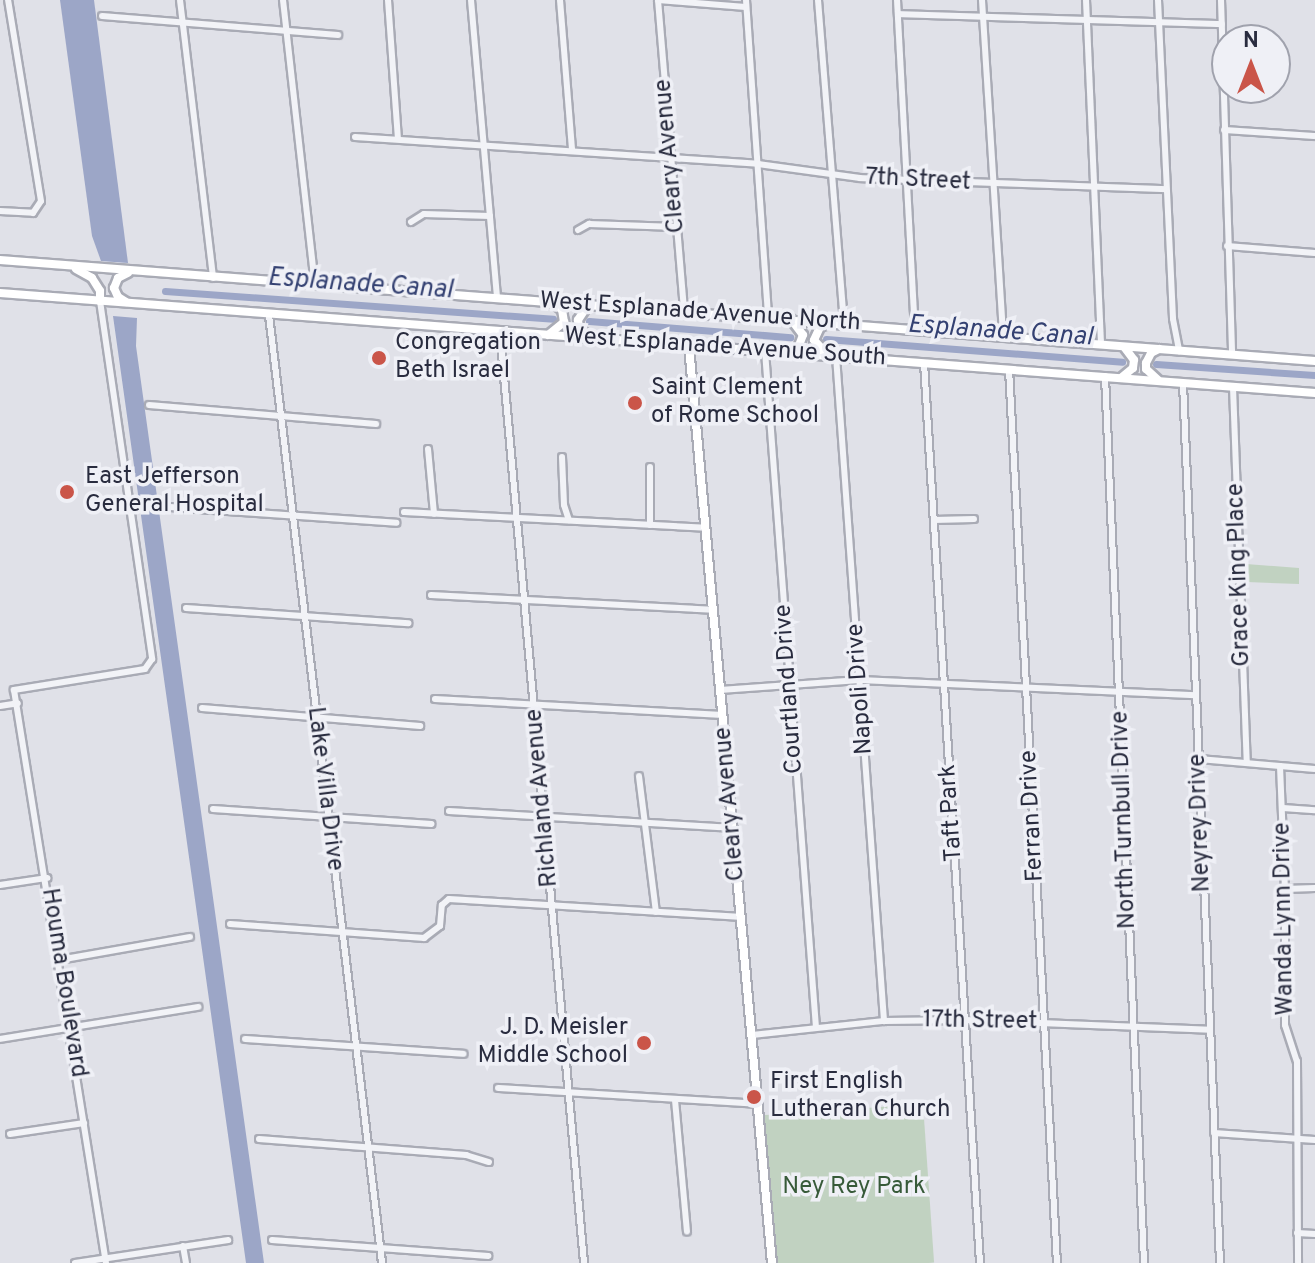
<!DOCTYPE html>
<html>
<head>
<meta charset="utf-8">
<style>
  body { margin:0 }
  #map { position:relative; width:1315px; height:1263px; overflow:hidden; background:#e0e1e8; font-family:Overpass,sans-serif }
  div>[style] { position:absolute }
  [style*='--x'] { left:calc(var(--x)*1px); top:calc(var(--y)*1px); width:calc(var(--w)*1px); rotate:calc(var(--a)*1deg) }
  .green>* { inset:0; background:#c1d2c1; transform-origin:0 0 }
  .water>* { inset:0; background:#9ca6c7 }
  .canal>* { height:7px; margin:-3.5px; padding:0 3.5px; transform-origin:3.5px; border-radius:3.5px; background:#9ca6c7 }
  .roads { filter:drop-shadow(2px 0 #a9abb5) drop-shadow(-2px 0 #a9abb5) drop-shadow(0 2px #a9abb5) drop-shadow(0 -2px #a9abb5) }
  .street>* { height:6px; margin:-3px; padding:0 3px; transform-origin:3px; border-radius:3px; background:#f2f3f7 }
  .secondary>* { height:8px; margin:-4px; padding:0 4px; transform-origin:4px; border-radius:4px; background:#fff }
  .dots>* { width:22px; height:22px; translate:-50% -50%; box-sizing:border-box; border:4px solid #eff0f6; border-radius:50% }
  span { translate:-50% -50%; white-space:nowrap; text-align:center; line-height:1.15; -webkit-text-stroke:7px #eff0f6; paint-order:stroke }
  .street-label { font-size:24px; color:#292c3f }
  .poi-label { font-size:24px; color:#292c3f }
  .left { translate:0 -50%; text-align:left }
  .right { translate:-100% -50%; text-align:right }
  .park-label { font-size:24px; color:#375a39 }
  .water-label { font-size:26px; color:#344172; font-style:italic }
  .north { position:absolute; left:1211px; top:24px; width:80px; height:80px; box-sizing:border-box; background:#eff0f6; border:2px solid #a0a2ad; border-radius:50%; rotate:0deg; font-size:22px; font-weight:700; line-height:32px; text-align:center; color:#292c3f }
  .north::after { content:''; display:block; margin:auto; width:28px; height:36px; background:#ca5549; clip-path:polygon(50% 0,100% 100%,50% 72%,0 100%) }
</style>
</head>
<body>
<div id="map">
  <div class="green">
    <div style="clip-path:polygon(1246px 564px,1299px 568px,1299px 584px,1247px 582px)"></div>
    <div style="left:923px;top:1104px;width:159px;height:165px;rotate:86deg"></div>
  </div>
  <div class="water">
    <div style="clip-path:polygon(60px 0,94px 0,128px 263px,101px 261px,92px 236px)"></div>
    <div style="clip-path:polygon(113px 316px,137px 318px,136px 346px,264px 1263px,246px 1263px)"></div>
  </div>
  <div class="canal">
    <div style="--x:165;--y:291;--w:389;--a:4.1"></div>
    <div style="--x:589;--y:321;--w:202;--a:4.6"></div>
    <div style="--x:826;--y:339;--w:297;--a:4.4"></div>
    <div style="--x:1156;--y:364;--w:159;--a:4"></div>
  </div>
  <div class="roads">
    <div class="street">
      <div style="--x:180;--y:0;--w:280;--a:83.2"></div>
      <div style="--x:283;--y:0;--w:286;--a:83.6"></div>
      <div style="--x:388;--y:0;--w:139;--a:85.9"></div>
      <div style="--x:471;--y:0;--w:299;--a:85"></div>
      <div style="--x:560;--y:0;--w:150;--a:85.4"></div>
      <div style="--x:658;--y:0;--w:312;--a:85.2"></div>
      <div style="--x:658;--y:0;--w:88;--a:4.5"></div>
      <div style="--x:746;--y:0;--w:319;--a:86"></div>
      <div style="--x:818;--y:0;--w:324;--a:85.4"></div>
      <div style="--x:897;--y:0;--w:329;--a:86.9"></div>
      <div style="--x:982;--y:0;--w:337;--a:86.4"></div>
      <div style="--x:1086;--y:0;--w:344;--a:87.5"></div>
      <div style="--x:1158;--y:0;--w:319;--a:87.3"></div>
      <div style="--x:1173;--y:319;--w:33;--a:79"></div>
      <div style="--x:1221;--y:0;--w:355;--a:88.2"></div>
      <div style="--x:898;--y:14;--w:324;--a:1.8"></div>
      <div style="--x:102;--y:16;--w:237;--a:4.6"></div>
      <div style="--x:1224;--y:130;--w:91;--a:3.8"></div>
      <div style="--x:355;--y:137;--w:404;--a:3.8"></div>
      <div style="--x:758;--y:164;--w:103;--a:7.8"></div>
      <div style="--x:860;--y:178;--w:305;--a:2.1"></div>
      <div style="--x:0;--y:211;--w:33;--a:3"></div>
      <div style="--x:33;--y:213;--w:14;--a:-56"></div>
      <div style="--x:41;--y:201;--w:204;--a:-99.3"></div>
      <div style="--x:411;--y:222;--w:15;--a:-32"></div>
      <div style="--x:424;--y:214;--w:66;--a:1.7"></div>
      <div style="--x:578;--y:230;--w:13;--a:-29"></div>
      <div style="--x:589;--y:224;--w:88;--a:2"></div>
      <div style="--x:1227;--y:246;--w:88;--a:4.5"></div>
      <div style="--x:100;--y:301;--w:362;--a:81.7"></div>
      <div style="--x:152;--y:659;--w:12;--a:125"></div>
      <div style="--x:145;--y:669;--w:133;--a:170.9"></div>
      <div style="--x:14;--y:690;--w:580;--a:80.88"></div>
      <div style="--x:269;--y:315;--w:955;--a:83.2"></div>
      <div style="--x:500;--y:332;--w:935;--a:84.84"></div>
      <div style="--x:765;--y:351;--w:678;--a:85.69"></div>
      <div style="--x:836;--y:356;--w:667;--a:85.87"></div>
      <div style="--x:924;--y:363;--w:902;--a:86.44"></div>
      <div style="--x:1009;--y:369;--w:895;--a:86.93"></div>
      <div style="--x:1105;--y:376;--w:888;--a:87.48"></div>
      <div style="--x:1183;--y:383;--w:881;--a:87.59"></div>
      <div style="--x:1233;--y:387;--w:376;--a:87.9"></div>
      <div style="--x:149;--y:405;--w:228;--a:4.8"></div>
      <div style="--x:428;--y:449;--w:65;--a:84.7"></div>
      <div style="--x:562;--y:457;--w:48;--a:87.6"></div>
      <div style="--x:564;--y:505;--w:16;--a:72"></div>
      <div style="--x:650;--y:467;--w:58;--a:90"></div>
      <div style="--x:170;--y:507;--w:227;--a:4"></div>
      <div style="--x:404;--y:512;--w:302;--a:3"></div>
      <div style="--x:934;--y:520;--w:40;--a:-1.4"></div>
      <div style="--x:431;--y:595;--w:282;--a:3"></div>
      <div style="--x:186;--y:608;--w:223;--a:3.9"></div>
      <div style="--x:720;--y:690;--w:140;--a:-4.1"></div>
      <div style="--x:860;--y:680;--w:336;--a:2.6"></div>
      <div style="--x:435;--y:699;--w:288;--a:3.2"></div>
      <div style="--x:0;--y:706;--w:18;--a:-9"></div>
      <div style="--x:202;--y:708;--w:219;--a:4.7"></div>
      <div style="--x:1199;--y:759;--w:116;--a:4.9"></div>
      <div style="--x:1280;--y:766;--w:123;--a:87.7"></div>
      <div style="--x:1285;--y:889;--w:136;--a:90"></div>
      <div style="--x:1285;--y:1025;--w:38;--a:72"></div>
      <div style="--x:1297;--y:1061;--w:202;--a:89.7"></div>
      <div style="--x:639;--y:776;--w:137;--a:82.9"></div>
      <div style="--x:1283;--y:808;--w:32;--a:4"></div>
      <div style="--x:213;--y:809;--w:219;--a:3.9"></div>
      <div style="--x:449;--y:811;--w:285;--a:3.4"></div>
      <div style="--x:0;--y:885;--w:48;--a:-8.5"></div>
      <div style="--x:1285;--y:889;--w:30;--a:-2"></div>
      <div style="--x:230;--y:924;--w:195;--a:4.1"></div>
      <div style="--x:424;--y:938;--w:20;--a:-37"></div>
      <div style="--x:440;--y:926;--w:21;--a:-85"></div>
      <div style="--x:442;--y:905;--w:9;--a:-41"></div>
      <div style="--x:449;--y:899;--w:293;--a:3.5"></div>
      <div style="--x:59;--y:960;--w:133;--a:-10"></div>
      <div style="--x:752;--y:1035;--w:133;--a:-6.1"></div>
      <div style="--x:884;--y:1021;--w:81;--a:-0.7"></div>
      <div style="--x:965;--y:1020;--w:245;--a:2.3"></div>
      <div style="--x:0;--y:1039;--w:201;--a:-9.2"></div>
      <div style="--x:245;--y:1039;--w:219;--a:3.9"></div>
      <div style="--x:498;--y:1088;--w:260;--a:3.5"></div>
      <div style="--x:675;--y:1100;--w:132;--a:84.8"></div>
      <div style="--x:1214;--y:1133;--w:101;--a:4"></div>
      <div style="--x:10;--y:1134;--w:75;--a:-8.5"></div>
      <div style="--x:259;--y:1139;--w:208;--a:4.4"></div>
      <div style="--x:466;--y:1155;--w:24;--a:17"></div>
      <div style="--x:1297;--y:1233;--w:18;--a:3"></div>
      <div style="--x:272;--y:1240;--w:217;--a:4.2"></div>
      <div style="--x:183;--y:1246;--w:17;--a:80"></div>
      <div style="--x:75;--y:1263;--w:155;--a:-8.5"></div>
    </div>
    <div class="secondary">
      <div style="--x:0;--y:260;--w:1319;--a:4.39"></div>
      <div style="--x:76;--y:269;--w:18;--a:29"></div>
      <div style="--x:92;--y:278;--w:15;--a:58"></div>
      <div style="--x:100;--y:291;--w:10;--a:90"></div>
      <div style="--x:0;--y:293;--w:1319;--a:4.35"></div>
      <div style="--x:126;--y:302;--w:9;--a:-148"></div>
      <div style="--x:118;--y:297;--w:10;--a:-114"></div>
      <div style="--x:114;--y:288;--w:11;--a:-68"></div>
      <div style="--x:118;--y:278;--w:11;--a:-27"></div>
      <div style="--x:588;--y:305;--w:18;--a:124"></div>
      <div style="--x:578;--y:320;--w:8;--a:83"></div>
      <div style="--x:579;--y:328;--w:15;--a:42"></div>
      <div style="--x:548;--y:335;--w:21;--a:-39"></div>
      <div style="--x:564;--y:322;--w:12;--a:-99"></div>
      <div style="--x:562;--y:310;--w:13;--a:-141"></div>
      <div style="--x:689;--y:346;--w:921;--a:84.83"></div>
      <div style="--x:791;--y:351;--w:8;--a:-23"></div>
      <div style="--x:798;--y:348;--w:14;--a:-69"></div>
      <div style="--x:803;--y:335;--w:20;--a:-127"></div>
      <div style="--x:827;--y:354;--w:19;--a:-133"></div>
      <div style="--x:814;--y:340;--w:14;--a:-65"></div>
      <div style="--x:820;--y:327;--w:9;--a:-21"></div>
      <div style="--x:1122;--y:377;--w:14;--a:-39"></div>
      <div style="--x:1133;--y:368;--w:8;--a:-83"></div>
      <div style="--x:1134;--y:360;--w:15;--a:-127"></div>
      <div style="--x:1158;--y:380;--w:16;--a:-137"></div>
      <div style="--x:1146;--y:369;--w:6;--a:-90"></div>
      <div style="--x:1146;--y:363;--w:11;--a:-63"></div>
      <div style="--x:1151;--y:353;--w:9;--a:-27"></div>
    </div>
  </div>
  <div class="dots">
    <div style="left:379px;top:358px;background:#ca5549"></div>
    <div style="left:635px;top:403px;background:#ca5549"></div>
    <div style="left:67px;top:492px;background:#ca5549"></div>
    <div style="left:644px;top:1043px;background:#ca5549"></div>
    <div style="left:754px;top:1097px;background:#ca5549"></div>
  </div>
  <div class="street-label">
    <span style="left:671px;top:156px;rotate:-95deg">Cleary Avenue</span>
    <span style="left:918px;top:181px;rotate:3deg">7th Street</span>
    <span style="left:700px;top:313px;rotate:4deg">West Esplanade Avenue North</span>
    <span style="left:725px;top:348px;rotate:4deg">West Esplanade Avenue South</span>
    <span style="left:1240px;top:575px;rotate:-92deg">Grace King Place</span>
    <span style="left:790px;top:689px;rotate:-94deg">Courtland Drive</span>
    <span style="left:861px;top:689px;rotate:-94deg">Napoli Drive</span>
    <span style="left:324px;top:789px;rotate:83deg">Lake Villa Drive</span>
    <span style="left:543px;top:798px;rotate:-95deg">Richland Avenue</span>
    <span style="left:731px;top:804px;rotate:-95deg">Cleary Avenue</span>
    <span style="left:952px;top:813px;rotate:-94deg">Taft Park</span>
    <span style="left:1033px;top:816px;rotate:-93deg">Ferran Drive</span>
    <span style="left:1125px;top:820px;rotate:-92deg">North Turnbull Drive</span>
    <span style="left:1201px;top:823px;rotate:-92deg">Neyrey Drive</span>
    <span style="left:1285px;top:919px;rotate:-91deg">Wanda Lynn Drive</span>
    <span style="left:63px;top:983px;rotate:81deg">Houma Boulevard</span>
    <span style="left:980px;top:1022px;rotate:1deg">17th Street</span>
  </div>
  <div class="poi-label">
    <span class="left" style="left:395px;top:358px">Congregation<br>Beth Israel</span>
    <span class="left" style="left:651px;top:403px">Saint Clement<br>of Rome School</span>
    <span class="left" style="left:85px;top:492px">East Jefferson<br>General Hospital</span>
    <span class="right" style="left:628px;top:1043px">J. D. Meisler<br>Middle School</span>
    <span class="left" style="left:770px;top:1097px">First English<br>Lutheran Church</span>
  </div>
  <div class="park-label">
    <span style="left:854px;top:1188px">Ney Rey Park</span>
  </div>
  <div class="water-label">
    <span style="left:360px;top:285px;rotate:4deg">Esplanade Canal</span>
    <span style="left:1000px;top:332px;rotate:4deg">Esplanade Canal</span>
  </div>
  <div class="north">N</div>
</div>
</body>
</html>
